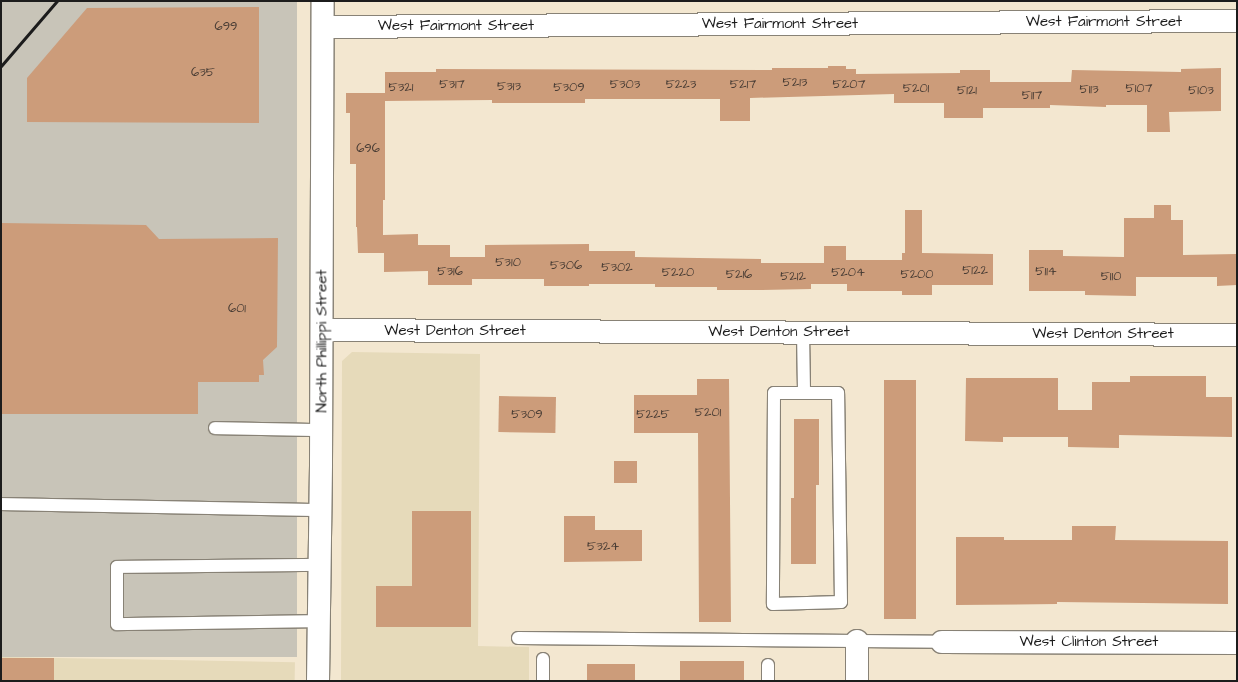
<!DOCTYPE html>
<html>
<head>
<meta charset="utf-8">
<style>
  body { margin:0 }
  #map { position:relative; width:1238px; height:682px; overflow:hidden; background:#f3e7d0; font-family:"Architects Daughter",sans-serif }
  div>[style] { position:absolute }
  [style*='--x'] { left:calc(var(--x)*1px); top:calc(var(--y)*1px); width:calc(var(--w)*1px); rotate:calc(var(--a)*1deg) }
  .built>* { inset:0; background:#e6daba; transform-origin:0 0 }
  .industrial>* { inset:0; background:#c8c4b8; transform-origin:0 0 }
  .building>* { inset:0; background:#cc9c7a; transform-origin:0 0 }
  .roads { filter:drop-shadow(1px 0 #888276) drop-shadow(-1px 0 #888276) drop-shadow(0 1px #888276) drop-shadow(0 -1px #888276) }
  .lane>* { height:12px; margin:-6px; padding:0 6px; transform-origin:6px; border-radius:6px; background:#fff }
  .street>* { height:22px; margin:-11px; padding:0 11px; transform-origin:11px; border-radius:11px; background:#fff }
  .secondary>* { height:22px; margin:-11px; padding:0 11px; transform-origin:11px; border-radius:11px; background:#fff }
  .rail>* { height:3px; margin:-1.5px; padding:0 1.5px; transform-origin:1.5px; border-radius:1.5px; background:#1c1c1c }
  span { translate:-50% -50%; white-space:nowrap; text-align:center; line-height:1.15; -webkit-text-stroke:3.5px #fff; paint-order:stroke }
  .number-label { font-size:13px; color:#483c34 }
  .number-label span { -webkit-text-stroke-width:0 }
  .street-label { font-size:15px; color:#1c1c1c }
  .frame { position:absolute; inset:0; border:2px solid #1c1c1c; pointer-events:none }
</style>
</head>
<body>
<div id="map">
  <div class="built">
    <div style="clip-path:polygon(352px 352px,480px 354px,478px 646px,529px 647px,529px 681px,341px 681px,342px 361px)"></div>
    <div style="left:1px;top:657px;width:294px;height:24px;rotate:1deg"></div>
  </div>
  <div class="industrial">
    <div style="left:1px;top:1px;width:296px;height:656px"></div>
  </div>
  <div class="building">
    <div style="clip-path:polygon(259px 7px,259px 123px,27px 122px,27px 78px,87px 8px)"></div>
    <div style="clip-path:polygon(828px 66px,846px 66px,846px 69px,856px 69px,856px 74px,960px 73px,960px 70px,990px 70px,990px 82px,1071px 82px,1072px 70px,1181px 72px,1181px 69px,1221px 68px,1221px 111px,1169px 112px,1170px 132px,1147px 132px,1147px 105px,1106px 105px,1106px 107px,1050px 105px,1050px 108px,983px 108px,983px 118px,944px 118px,944px 103px,894px 103px,894px 94px,750px 98px,750px 121px,720px 121px,720px 99px,585px 99px,585px 103px,492px 103px,492px 100px,385px 101px,385px 200px,383px 200px,383px 235px,418px 234px,418px 245px,450px 245px,450px 257px,485px 257px,485px 245px,589px 244px,589px 251px,635px 251px,635px 257px,761px 259px,761px 263px,824px 263px,824px 246px,846px 246px,846px 260px,902px 260px,902px 253px,905px 253px,905px 210px,922px 210px,922px 253px,993px 254px,993px 285px,932px 285px,932px 295px,902px 295px,902px 291px,847px 291px,847px 284px,811px 284px,811px 289px,761px 290px,717px 290px,717px 287px,655px 287px,655px 284px,589px 284px,589px 286px,544px 286px,544px 279px,472px 279px,472px 285px,428px 285px,428px 271px,384px 272px,384px 253px,358px 253px,357px 227px,356px 227px,356px 164px,350px 164px,350px 113px,346px 113px,346px 93px,385px 93px,385px 72px,436px 72px,436px 69px,772px 70px,772px 68px,828px 68px)"></div>
    <div style="clip-path:polygon(1154px 205px,1171px 205px,1171px 220px,1183px 220px,1183px 255px,1237px 254px,1237px 285px,1217px 286px,1217px 277px,1136px 277px,1136px 296px,1085px 295px,1085px 291px,1029px 291px,1029px 250px,1063px 250px,1063px 256px,1124px 257px,1124px 218px,1154px 218px)"></div>
    <div style="clip-path:polygon(1px 223px,146px 225px,159px 239px,278px 238px,277px 347px,263px 360px,264px 375px,259px 375px,259px 382px,198px 382px,198px 414px,1px 414px)"></div>
    <div style="clip-path:polygon(1130px 376px,1206px 376px,1206px 397px,1232px 397px,1232px 437px,1119px 435px,1119px 448px,1068px 447px,1068px 437px,1003px 437px,1003px 442px,965px 441px,966px 378px,1058px 378px,1058px 410px,1092px 410px,1092px 382px,1130px 382px)"></div>
    <div style="clip-path:polygon(697px 379px,729px 379px,731px 622px,699px 622px,698px 433px,634px 433px,634px 395px,697px 395px)"></div>
    <div style="left:884px;top:380px;width:32px;height:239px"></div>
    <div style="left:499px;top:396px;width:57px;height:36px;rotate:1deg"></div>
    <div style="clip-path:polygon(794px 419px,819px 419px,819px 485px,816px 485px,816px 564px,791px 564px,791px 498px,794px 498px)"></div>
    <div style="left:614px;top:461px;width:23px;height:22px"></div>
    <div style="clip-path:polygon(412px 511px,471px 511px,471px 627px,376px 627px,376px 586px,412px 586px)"></div>
    <div style="clip-path:polygon(564px 516px,595px 516px,595px 530px,642px 530px,642px 561px,564px 562px)"></div>
    <div style="clip-path:polygon(1072px 526px,1116px 526px,1115px 540px,1228px 541px,1228px 604px,1057px 602px,1057px 604px,956px 605px,956px 537px,1004px 537px,1004px 540px,1072px 540px)"></div>
    <div style="left:1px;top:658px;width:53px;height:23px"></div>
    <div style="left:744px;top:661px;width:20px;height:64px;rotate:90deg"></div>
    <div style="left:587px;top:664px;width:48px;height:17px"></div>
  </div>
  <div class="roads">
    <div class="lane">
      <div style="--x:803;--y:333;--w:60;--a:89"></div>
      <div style="--x:804;--y:393;--w:30;--a:180"></div>
      <div style="--x:774;--y:393;--w:211;--a:90.3"></div>
      <div style="--x:773;--y:604;--w:68;--a:-1.7"></div>
      <div style="--x:841;--y:602;--w:209;--a:-90.8"></div>
      <div style="--x:838;--y:393;--w:34;--a:180"></div>
      <div style="--x:215;--y:428;--w:106;--a:1.1"></div>
      <div style="--x:1;--y:504;--w:320;--a:1.1"></div>
      <div style="--x:319;--y:621;--w:202;--a:179.1"></div>
      <div style="--x:117;--y:624;--w:57;--a:-90"></div>
      <div style="--x:117;--y:567;--w:203;--a:-0.6"></div>
      <div style="--x:518;--y:638;--w:424;--a:0.5"></div>
      <div style="--x:543;--y:659;--w:22;--a:90"></div>
      <div style="--x:768;--y:681;--w:16;--a:-90"></div>
    </div>
    <div class="street">
      <div style="--x:323;--y:27;--w:914;--a:-0.38"></div>
      <div style="--x:322;--y:330;--w:915;--a:0.31"></div>
      <div style="--x:857;--y:641;--w:40;--a:90"></div>
      <div style="--x:942;--y:642;--w:295;--a:0.2"></div>
    </div>
    <div class="secondary">
      <div style="--x:318;--y:681;--w:217;--a:-89.2"></div>
      <div style="--x:321;--y:464;--w:463;--a:-89.8"></div>
    </div>
  </div>
  <div class="rail">
    <div style="--x:1;--y:66;--w:86;--a:-49.3"></div>
  </div>
  <div class="number-label">
    <span style="left:226px;top:26px">699</span>
    <span style="left:203px;top:72px">635</span>
    <span style="left:795px;top:82px">5213</span>
    <span style="left:452px;top:84px">5317</span>
    <span style="left:625px;top:84px">5303</span>
    <span style="left:681px;top:84px">5223</span>
    <span style="left:743px;top:84px">5217</span>
    <span style="left:849px;top:84px">5207</span>
    <span style="left:509px;top:86px">5313</span>
    <span style="left:401px;top:87px">5321</span>
    <span style="left:569px;top:87px">5309</span>
    <span style="left:916px;top:88px">5201</span>
    <span style="left:1139px;top:88px">5107</span>
    <span style="left:1089px;top:89px">5113</span>
    <span style="left:967px;top:90px">5121</span>
    <span style="left:1201px;top:90px">5103</span>
    <span style="left:1032px;top:95px">5117</span>
    <span style="left:368px;top:148px">696</span>
    <span style="left:508px;top:262px">5310</span>
    <span style="left:566px;top:265px">5306</span>
    <span style="left:617px;top:267px">5302</span>
    <span style="left:975px;top:270px">5122</span>
    <span style="left:450px;top:271px">5316</span>
    <span style="left:1046px;top:271px">5114</span>
    <span style="left:678px;top:272px">5220</span>
    <span style="left:848px;top:272px">5204</span>
    <span style="left:739px;top:274px">5216</span>
    <span style="left:917px;top:274px">5200</span>
    <span style="left:793px;top:276px">5212</span>
    <span style="left:1111px;top:276px">5110</span>
    <span style="left:237px;top:308px">601</span>
    <span style="left:708px;top:412px">5201</span>
    <span style="left:527px;top:414px">5309</span>
    <span style="left:653px;top:414px">5225</span>
    <span style="left:603px;top:546px">5324</span>
  </div>
  <div class="street-label">
    <span style="left:1104px;top:22px">West Fairmont Street</span>
    <span style="left:780px;top:24px">West Fairmont Street</span>
    <span style="left:456px;top:26px">West Fairmont Street</span>
    <span style="left:455px;top:331px">West Denton Street</span>
    <span style="left:779px;top:332px">West Denton Street</span>
    <span style="left:1103px;top:334px">West Denton Street</span>
    <span style="left:322px;top:341px;rotate:-90deg">North Phillippi Street</span>
    <span style="left:1089px;top:642px">West Clinton Street</span>
  </div>
  <div class="frame"></div>
</div>
</body>
</html>
